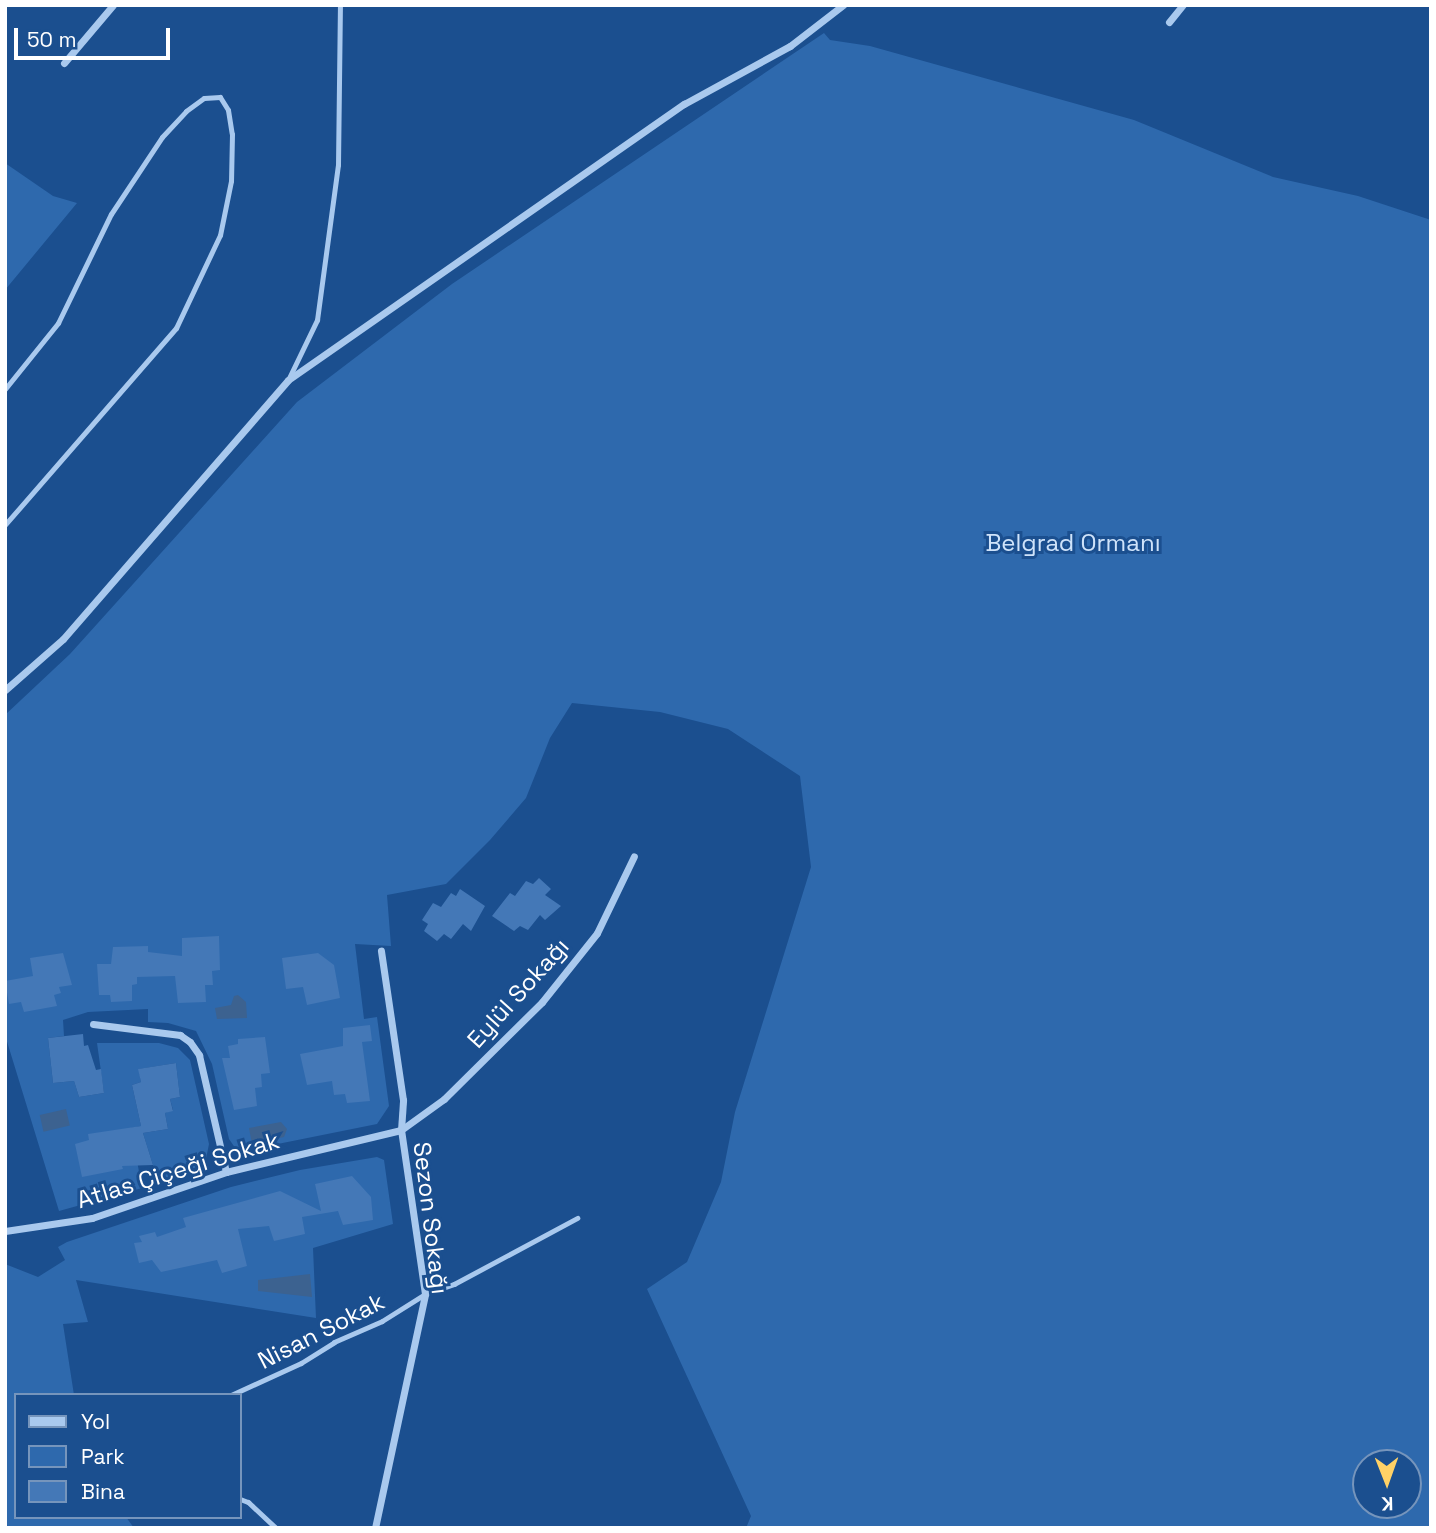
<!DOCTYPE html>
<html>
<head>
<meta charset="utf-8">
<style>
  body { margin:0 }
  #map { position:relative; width:1436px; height:1533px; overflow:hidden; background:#1b4f8f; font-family:"Space Grotesk",sans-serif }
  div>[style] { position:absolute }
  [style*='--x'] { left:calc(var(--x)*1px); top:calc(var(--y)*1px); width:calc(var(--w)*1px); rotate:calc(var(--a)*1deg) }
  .green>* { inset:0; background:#2e69ad }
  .water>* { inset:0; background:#3c6290; transform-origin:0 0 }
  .building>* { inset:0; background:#4478b7 }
  .lane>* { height:5px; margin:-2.5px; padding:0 2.5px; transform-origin:2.5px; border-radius:2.5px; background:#a9c9ee }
  .street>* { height:7px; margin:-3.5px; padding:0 3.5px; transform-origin:3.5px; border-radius:3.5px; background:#a9c9ee }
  span { translate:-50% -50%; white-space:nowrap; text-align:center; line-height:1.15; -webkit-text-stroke:6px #1b4f8f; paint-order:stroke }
  .park-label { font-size:24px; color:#cfe3fa }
  .street-label { font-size:24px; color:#fff }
  .frame { position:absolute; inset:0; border:7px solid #fff; pointer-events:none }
  .legend { position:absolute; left:14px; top:1393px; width:228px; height:126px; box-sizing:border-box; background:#1b4f8f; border:2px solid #7695bc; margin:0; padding:9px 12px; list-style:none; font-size:21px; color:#fff }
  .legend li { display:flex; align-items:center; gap:14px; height:35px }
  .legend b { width:35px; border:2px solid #7695bc }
  .north { position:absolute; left:1352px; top:1449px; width:70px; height:70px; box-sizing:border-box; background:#1b4f8f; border:2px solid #7695bc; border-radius:50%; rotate:179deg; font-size:19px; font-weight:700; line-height:28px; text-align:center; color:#fff }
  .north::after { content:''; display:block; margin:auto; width:24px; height:32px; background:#ffd166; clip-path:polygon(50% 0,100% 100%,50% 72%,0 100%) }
  .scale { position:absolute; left:14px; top:28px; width:156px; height:32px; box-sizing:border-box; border:4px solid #fff; border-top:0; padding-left:9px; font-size:21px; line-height:24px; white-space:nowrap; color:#fff; -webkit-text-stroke:5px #1b4f8f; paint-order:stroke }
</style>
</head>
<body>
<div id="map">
  <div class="green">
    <div style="clip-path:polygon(evenodd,824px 33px,830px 40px,870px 46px,1134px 120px,1273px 177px,1358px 196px,1431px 220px,1431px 1528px,746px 1528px,751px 1516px,647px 1289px,687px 1262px,721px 1182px,735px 1112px,811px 867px,800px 776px,728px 729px,660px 712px,572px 703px,550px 738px,526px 798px,490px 840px,446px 884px,387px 895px,391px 946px,355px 944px,364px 1019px,377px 1017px,389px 1106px,377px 1124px,238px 1152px,229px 1139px,212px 1064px,196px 1031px,168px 1023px,148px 1022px,148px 1009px,88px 1012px,63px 1020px,64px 1036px,48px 1038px,53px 1083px,74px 1081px,79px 1097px,104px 1093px,97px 1043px,159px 1043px,178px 1048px,190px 1060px,209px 1144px,205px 1164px,158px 1181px,143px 1133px,168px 1129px,165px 1113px,173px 1110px,170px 1099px,180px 1097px,176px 1063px,139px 1069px,141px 1082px,132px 1085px,141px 1126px,131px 1128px,142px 1188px,59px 1211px,5px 1035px,5px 715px,70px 654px,297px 402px,452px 284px,824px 33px,1366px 1463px,1408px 1463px,1408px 1505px,1366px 1505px,1366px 1463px)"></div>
    <div style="clip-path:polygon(5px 163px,53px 196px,77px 203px,5px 290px)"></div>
    <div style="clip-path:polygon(377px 1157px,384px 1160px,393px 1224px,313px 1248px,316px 1318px,76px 1280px,88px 1322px,63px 1324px,74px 1395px,16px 1395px,16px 1517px,126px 1517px,134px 1528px,5px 1528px,5px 1264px,38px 1277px,65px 1260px,58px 1247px,67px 1242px,231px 1187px,300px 1170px)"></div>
  </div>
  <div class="water">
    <div style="clip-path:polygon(238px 995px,246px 1002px,247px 1018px,217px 1019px,215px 1008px,231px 1005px,234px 996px)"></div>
    <div style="left:66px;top:1109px;width:17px;height:27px;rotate:77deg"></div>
    <div style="clip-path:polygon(281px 1122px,287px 1129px,284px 1137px,252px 1144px,249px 1128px)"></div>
    <div style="clip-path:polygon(310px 1274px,312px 1297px,258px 1291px,258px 1280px)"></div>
  </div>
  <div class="building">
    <div style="clip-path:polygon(539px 878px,551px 889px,545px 895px,561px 906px,545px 920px,540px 915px,528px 930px,520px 926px,514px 931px,492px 916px,510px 893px,515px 896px,526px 881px,533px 884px)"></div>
    <div style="clip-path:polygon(460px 889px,485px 906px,471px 931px,463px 924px,451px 939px,444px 934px,437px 941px,424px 931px,428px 924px,422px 920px,433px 903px,441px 907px,451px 893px,456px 896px)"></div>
    <div style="clip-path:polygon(219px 936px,220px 970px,212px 971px,213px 985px,205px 985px,206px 1002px,178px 1003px,175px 976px,137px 977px,137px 984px,132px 985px,132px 1001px,111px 1002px,110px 995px,99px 995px,97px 964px,111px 964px,113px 947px,148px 946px,148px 952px,182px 956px,182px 938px)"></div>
    <div style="clip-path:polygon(63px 953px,72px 985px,59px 987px,61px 993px,54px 995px,57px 1006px,24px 1012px,21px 1002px,9px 1004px,5px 981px,33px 976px,30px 958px)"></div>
    <div style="clip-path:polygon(318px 953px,334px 965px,340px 998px,307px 1005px,303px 987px,286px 989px,282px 958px)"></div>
    <div style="clip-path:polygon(370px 1025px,372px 1041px,362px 1042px,370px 1101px,347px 1103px,345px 1094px,334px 1095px,332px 1081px,307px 1085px,300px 1054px,343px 1046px,343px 1028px)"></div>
    <div style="clip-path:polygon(83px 1034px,84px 1046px,88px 1045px,96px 1070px,101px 1069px,104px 1093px,79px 1097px,74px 1081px,53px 1083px,48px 1038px)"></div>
    <div style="clip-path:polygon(265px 1037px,270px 1073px,261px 1074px,262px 1087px,255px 1088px,257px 1106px,234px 1110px,222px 1058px,230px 1058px,228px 1046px,238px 1044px,238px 1039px)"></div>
    <div style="clip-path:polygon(176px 1063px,180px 1097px,170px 1099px,173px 1111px,165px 1113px,168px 1129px,143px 1133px,153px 1165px,122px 1166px,123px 1169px,82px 1177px,75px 1144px,89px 1140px,88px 1134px,141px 1126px,132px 1085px,141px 1082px,138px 1069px)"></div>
    <div style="clip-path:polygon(352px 1176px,371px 1197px,373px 1220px,343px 1225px,338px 1211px,302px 1217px,305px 1234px,274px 1241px,269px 1226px,238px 1229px,247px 1266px,222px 1273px,217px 1260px,161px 1272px,152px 1260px,139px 1263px,134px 1243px,142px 1242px,139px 1236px,155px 1232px,157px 1237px,186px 1227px,183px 1218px,280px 1191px,321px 1211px,315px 1184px)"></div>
  </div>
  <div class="lane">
    <div style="--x:288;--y:380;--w:67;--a:-64.2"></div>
    <div style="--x:317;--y:320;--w:156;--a:-82.3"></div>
    <div style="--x:338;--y:165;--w:160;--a:-89.3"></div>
    <div style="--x:5;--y:389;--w:85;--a:-51.2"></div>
    <div style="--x:58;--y:323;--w:121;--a:-64.1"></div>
    <div style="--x:111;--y:214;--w:92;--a:-56.5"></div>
    <div style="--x:162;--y:137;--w:35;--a:-47"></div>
    <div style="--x:186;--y:111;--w:22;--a:-36"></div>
    <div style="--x:204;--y:98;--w:16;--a:-4"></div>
    <div style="--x:220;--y:97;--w:15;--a:58"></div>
    <div style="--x:228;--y:110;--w:24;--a:81"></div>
    <div style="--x:232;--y:134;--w:47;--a:91.2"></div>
    <div style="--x:231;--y:181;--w:55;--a:101.5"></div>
    <div style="--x:220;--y:235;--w:103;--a:115.3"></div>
    <div style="--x:176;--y:328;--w:261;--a:131"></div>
    <div style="--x:231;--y:1395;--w:77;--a:-24.6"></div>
    <div style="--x:301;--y:1363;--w:39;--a:-32"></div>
    <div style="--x:334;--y:1342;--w:52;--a:-23.6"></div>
    <div style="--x:382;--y:1321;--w:51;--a:-32.1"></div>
    <div style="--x:425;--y:1294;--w:31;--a:-19"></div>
    <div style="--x:454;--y:1284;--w:140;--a:-28.2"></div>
    <div style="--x:240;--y:1499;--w:9;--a:21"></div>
    <div style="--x:248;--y:1502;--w:38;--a:43"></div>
  </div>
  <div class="street">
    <div style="--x:1169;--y:22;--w:22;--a:-51"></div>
    <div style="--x:64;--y:63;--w:76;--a:-49.8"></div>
    <div style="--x:5;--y:690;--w:77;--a:-41.3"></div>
    <div style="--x:63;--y:639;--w:343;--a:-49"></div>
    <div style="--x:288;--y:380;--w:483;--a:-34.9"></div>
    <div style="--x:684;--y:104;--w:121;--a:-28.7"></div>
    <div style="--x:790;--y:46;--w:67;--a:-37.7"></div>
    <div style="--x:93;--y:1024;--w:88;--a:7.2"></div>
    <div style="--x:180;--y:1035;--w:12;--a:35"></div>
    <div style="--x:190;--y:1042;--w:16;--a:55"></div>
    <div style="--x:199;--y:1055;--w:120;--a:77"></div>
    <div style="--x:5;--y:1231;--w:88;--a:-8.5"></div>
    <div style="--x:92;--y:1218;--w:142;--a:-18.9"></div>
    <div style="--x:226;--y:1172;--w:180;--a:-13.5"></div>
    <div style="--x:401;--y:1130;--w:53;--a:-35.8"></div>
    <div style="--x:444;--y:1099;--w:138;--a:-44.7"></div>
    <div style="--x:542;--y:1002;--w:88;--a:-51.4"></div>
    <div style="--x:597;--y:933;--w:85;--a:-64.3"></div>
    <div style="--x:375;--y:1528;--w:239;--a:-77.9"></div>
    <div style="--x:425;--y:1294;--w:166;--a:-98.3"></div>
    <div style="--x:401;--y:1130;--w:30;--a:-86"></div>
    <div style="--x:403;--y:1100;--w:151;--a:-98.4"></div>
  </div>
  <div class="park-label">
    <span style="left:1073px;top:543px">Belgrad Ormanı</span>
  </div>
  <div class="street-label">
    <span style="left:518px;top:993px;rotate:-48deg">Eylül Sokağı</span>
    <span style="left:178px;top:1170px;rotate:-17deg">Atlas Çiçeği Sokak</span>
    <span style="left:431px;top:1218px;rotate:83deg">Sezon Sokağı</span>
    <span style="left:321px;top:1331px;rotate:-27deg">Nisan Sokak</span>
  </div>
  <div class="frame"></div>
  <ul class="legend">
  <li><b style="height:9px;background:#a9c9ee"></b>Yol</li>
  <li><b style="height:19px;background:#2e69ad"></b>Park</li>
  <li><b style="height:19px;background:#4478b7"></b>Bina</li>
  </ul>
  <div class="north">K</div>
  <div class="scale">50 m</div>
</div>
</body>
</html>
